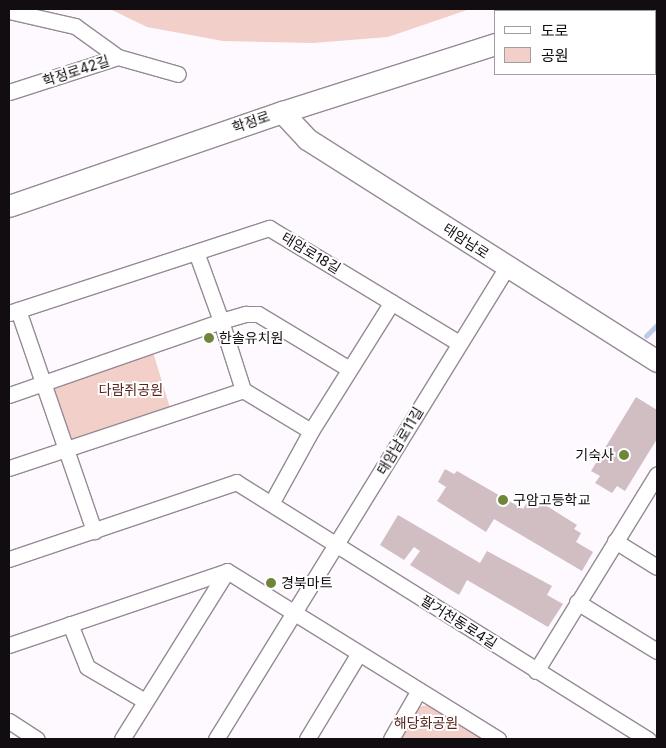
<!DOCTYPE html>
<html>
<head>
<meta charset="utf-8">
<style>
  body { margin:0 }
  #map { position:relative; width:666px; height:748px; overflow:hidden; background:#fef9fe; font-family:Inter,"Noto Sans KR",sans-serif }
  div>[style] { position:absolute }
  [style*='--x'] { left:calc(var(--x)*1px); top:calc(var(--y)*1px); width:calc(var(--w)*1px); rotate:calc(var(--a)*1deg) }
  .green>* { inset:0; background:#f2cfc9; transform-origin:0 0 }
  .stream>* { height:4.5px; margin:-2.25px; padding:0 2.25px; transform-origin:2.25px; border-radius:2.25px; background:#bbcae8 }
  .building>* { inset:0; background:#d0bec3 }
  .roads { filter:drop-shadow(1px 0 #968a95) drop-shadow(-1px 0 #968a95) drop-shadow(0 1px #968a95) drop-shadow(0 -1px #968a95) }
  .minor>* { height:15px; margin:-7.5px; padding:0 7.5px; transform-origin:7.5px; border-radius:7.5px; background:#fff }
  .secondary>* { height:21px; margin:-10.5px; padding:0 10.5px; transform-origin:10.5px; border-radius:10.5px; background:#fff }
  .dots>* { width:14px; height:14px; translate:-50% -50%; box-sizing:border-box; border:2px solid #fff; border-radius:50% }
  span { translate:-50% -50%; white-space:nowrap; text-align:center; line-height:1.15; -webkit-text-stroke:4px #fff; paint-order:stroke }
  .street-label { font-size:14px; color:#110d11 }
  .poi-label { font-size:14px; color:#110d11 }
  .left { translate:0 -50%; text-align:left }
  .right { translate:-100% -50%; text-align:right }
  .park-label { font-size:14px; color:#582620 }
  .frame { position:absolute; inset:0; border:10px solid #110d11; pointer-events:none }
  .legend { position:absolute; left:494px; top:10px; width:162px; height:65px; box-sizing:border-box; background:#fff; border:1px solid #a09ea0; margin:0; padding:6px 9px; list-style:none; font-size:15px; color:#110d11 }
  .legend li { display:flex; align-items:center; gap:10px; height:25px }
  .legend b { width:25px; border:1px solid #a09ea0 }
</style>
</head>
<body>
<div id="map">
  <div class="green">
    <div style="clip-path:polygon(110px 9px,470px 9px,388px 37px,313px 43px,223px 41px,147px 27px)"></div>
    <div style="left:152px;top:349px;width:64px;height:110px;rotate:73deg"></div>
    <div style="clip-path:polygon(430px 705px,486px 739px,398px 739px,416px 707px)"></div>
  </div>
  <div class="stream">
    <div style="--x:646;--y:336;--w:16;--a:-45"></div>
  </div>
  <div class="building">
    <div style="clip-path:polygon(636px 397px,657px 410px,657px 439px,625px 491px,617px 486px,612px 493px,595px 483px,600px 476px,591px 471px)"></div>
    <div style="clip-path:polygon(445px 469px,454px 474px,457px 471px,523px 509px,531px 496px,577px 525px,574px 529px,581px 533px,576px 542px,593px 552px,582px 571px,494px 519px,486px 532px,437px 501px,446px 487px,438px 482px)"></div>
    <div style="clip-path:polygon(398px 515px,480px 563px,487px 551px,552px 586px,547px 595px,563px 604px,548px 627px,467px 580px,459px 595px,410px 565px,420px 551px,414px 547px,404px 560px,380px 545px)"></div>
  </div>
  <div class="roads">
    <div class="minor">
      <div style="--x:9;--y:11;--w:68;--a:12.8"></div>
      <div style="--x:75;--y:26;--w:53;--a:35.8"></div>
      <div style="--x:118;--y:57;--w:62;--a:15.8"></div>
      <div style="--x:9;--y:92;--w:114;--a:-17.8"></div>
      <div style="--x:18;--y:310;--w:234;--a:71"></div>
      <div style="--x:9;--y:313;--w:274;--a:-18.1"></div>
      <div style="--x:269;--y:228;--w:222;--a:31.2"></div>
      <div style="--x:243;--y:390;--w:72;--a:-107.7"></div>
      <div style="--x:221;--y:321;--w:26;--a:-16"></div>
      <div style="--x:246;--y:314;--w:12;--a:0"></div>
      <div style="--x:258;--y:314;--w:106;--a:31.1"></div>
      <div style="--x:9;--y:395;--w:225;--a:-19.2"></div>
      <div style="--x:221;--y:321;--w:73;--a:-109.9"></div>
      <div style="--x:9;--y:468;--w:247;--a:-18.4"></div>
      <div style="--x:243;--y:390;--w:79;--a:31.1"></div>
      <div style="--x:272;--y:502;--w:81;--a:-61.2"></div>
      <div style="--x:311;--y:431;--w:152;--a:-57.9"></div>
      <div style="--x:615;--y:541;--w:49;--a:31.8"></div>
      <div style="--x:9;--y:559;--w:240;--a:-18.7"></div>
      <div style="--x:236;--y:482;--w:486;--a:32"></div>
      <div style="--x:577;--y:602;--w:94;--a:31.5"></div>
      <div style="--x:70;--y:624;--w:46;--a:68.4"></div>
      <div style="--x:87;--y:667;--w:67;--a:30.4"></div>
      <div style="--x:9;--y:645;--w:230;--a:-18.7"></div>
      <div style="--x:536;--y:671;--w:231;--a:-58.4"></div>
      <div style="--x:9;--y:721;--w:33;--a:33"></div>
      <div style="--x:122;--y:739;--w:198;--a:-58"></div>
      <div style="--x:227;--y:571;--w:319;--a:31.8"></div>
      <div style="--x:216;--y:739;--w:554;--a:-58.35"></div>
      <div style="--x:307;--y:739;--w:100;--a:-58.8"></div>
      <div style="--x:391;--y:739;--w:56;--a:-60.3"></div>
    </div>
    <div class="secondary">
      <div style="--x:603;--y:11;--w:8;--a:-14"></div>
      <div style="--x:282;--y:112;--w:37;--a:47"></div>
      <div style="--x:307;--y:139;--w:414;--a:32.4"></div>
      <div style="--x:9;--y:206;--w:289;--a:-19"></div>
      <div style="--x:282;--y:112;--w:224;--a:-17.7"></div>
    </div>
  </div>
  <div class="dots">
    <div style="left:209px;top:338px;background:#6f8537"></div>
    <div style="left:624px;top:455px;background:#6f8537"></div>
    <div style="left:503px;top:500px;background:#6f8537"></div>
    <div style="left:271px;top:583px;background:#6f8537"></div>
  </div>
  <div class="street-label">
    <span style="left:76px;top:71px;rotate:-18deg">학정로42길</span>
    <span style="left:251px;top:122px;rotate:-19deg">학정로</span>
    <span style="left:466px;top:241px;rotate:33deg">태암남로</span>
    <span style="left:311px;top:253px;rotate:31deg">태암로18길</span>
    <span style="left:400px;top:441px;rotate:-59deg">태암남로11길</span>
    <span style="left:459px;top:622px;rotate:32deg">팔거천동로4길</span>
  </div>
  <div class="poi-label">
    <span class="left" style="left:219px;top:338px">한솔유치원</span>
    <span class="right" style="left:614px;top:455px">기숙사</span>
    <span class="left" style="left:513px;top:500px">구암고등학교</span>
    <span class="left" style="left:281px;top:583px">경북마트</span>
  </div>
  <div class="park-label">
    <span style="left:131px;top:390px">다람쥐공원</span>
    <span style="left:426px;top:723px">해당화공원</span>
  </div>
  <div class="frame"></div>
  <ul class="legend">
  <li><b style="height:6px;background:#fff"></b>도로</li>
  <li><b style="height:14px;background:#f2cfc9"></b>공원</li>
  </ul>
</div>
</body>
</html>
